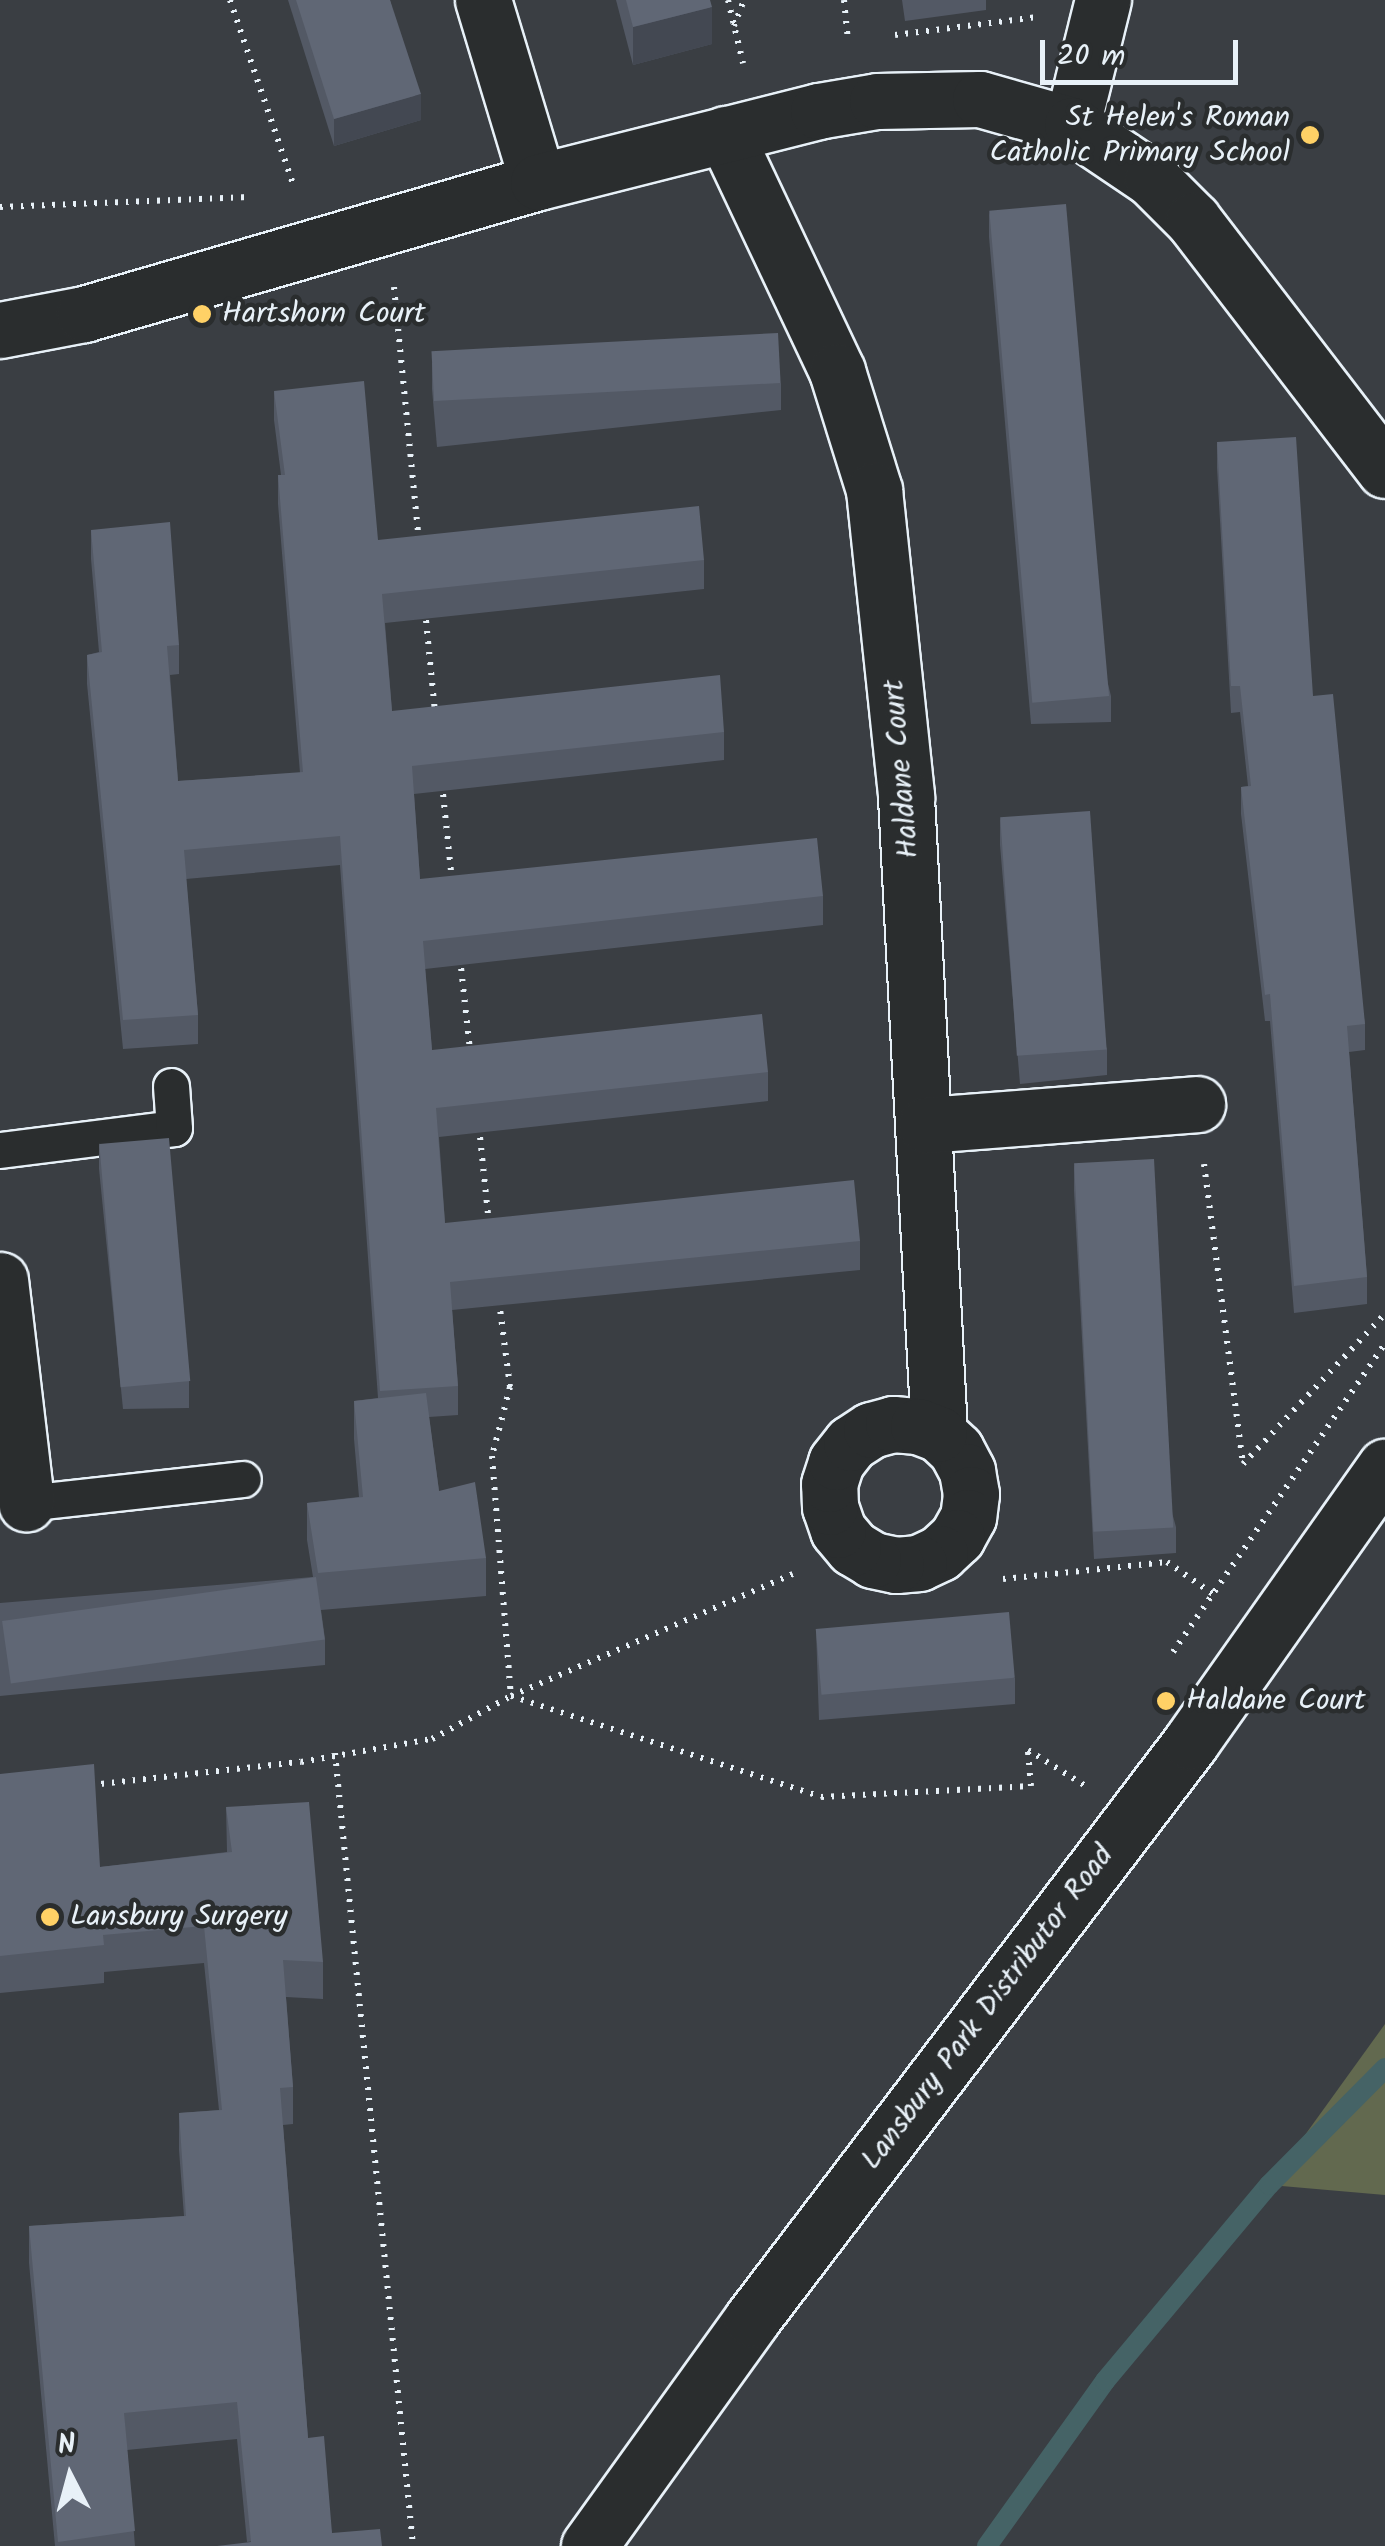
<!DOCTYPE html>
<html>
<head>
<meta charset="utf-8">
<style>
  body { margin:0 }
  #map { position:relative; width:1385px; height:2546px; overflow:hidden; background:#3a3e43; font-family:Kalam,sans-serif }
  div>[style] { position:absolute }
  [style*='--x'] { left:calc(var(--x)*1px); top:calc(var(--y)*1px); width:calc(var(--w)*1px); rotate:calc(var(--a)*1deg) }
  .green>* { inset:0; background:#62694f }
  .stream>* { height:20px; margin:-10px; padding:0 10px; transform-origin:10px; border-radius:10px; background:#456366 }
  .path>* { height:6px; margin-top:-3px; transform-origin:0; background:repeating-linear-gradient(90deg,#e8f1f8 0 2.5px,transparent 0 10.5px) }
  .roads { filter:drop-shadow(2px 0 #e8f1f8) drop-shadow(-2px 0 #e8f1f8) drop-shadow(0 2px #e8f1f8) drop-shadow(0 -2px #e8f1f8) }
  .service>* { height:35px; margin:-17.5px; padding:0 17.5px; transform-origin:17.5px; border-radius:17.5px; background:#2a2d2e }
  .minor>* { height:55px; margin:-27.5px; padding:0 27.5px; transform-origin:27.5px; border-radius:27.5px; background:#2a2d2e }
  .tertiary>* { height:55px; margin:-27.5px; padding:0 27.5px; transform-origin:27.5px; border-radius:27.5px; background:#2a2d2e }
  .wall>* { inset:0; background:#535965 }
  .shaded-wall>* { inset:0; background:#434852 }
  .building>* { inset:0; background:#606775; transform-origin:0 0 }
  .dots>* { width:28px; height:28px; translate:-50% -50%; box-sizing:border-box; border:5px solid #2a2d2e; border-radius:50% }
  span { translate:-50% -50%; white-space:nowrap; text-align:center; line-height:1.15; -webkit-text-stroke:9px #2a2d2e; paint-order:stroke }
  .poi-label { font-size:30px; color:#e8f1f8 }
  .right { translate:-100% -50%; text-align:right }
  .left { translate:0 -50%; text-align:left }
  .street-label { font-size:30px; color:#e8f1f8 }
  .north { position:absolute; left:20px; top:2426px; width:100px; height:100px; -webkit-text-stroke:8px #2a2d2e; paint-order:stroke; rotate:354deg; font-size:28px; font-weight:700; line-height:40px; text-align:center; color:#e8f1f8 }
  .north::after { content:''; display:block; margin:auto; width:35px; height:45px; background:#e8f1f8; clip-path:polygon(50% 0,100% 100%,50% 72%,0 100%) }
  .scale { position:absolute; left:1040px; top:40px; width:198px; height:45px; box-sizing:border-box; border:5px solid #e8f1f8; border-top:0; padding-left:12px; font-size:30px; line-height:35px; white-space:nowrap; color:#e8f1f8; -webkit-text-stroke:8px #2a2d2e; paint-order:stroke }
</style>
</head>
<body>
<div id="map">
  <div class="green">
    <div style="clip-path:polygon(1385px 2024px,1385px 2195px,1269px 2185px)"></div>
  </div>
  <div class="stream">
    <div style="--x:987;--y:2546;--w:203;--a:-54.4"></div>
    <div style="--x:1105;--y:2381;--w:256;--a:-50.1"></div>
    <div style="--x:1269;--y:2185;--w:165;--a:-45.2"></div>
  </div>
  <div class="path">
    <div style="--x:230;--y:0;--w:198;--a:71.1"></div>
    <div style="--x:728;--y:0;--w:65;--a:76.6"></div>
    <div style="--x:844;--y:0;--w:41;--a:84.4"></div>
    <div style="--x:734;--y:26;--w:28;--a:-69"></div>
    <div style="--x:895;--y:35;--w:143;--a:-7.2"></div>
    <div style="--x:0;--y:207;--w:249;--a:-2.3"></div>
    <div style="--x:394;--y:287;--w:257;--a:84.4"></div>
    <div style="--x:425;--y:610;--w:102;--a:84.4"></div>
    <div style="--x:442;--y:784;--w:98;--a:84.1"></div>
    <div style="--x:460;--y:958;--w:93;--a:83.8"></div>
    <div style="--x:479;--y:1127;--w:98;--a:84.1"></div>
    <div style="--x:1204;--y:1164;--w:303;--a:82.6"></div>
    <div style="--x:1243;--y:1464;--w:207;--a:-46.6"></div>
    <div style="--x:499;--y:1301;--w:87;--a:82.7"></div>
    <div style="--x:510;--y:1387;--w:71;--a:104.6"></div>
    <div style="--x:492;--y:1456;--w:241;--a:85.5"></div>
    <div style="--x:511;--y:1696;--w:326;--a:18"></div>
    <div style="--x:821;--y:1797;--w:210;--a:-3"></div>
    <div style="--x:1031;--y:1786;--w:36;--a:-95"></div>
    <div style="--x:1028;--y:1750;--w:66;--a:32"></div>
    <div style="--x:1003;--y:1579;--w:165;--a:-5.9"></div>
    <div style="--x:1167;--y:1562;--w:56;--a:34.8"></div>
    <div style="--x:1173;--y:1652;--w:374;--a:-55.5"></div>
    <div style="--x:335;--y:1753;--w:797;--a:84.38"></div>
    <div style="--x:91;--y:1785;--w:211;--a:-6.3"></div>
    <div style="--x:301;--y:1762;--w:133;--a:-10"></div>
    <div style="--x:432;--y:1739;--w:90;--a:-28.6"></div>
    <div style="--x:511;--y:1696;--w:307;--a:-23.4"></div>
  </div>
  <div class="roads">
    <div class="service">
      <div style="--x:0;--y:1150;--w:175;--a:-7.2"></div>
      <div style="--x:174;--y:1128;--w:42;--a:-94.1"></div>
      <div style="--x:26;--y:1503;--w:218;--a:-6.3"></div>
    </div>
    <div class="minor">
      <div style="--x:483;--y:0;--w:190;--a:73.2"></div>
      <div style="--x:1072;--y:125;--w:129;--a:-76.1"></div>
      <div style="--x:725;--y:134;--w:262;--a:64.7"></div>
      <div style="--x:837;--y:371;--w:125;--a:72.7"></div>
      <div style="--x:874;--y:490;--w:309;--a:84"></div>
      <div style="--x:906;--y:797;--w:638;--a:87.03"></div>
      <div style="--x:939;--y:1434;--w:23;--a:43"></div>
      <div style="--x:956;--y:1450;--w:24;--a:62"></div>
      <div style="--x:967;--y:1471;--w:23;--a:80"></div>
      <div style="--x:971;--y:1494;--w:23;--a:97"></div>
      <div style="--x:968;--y:1517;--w:23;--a:119"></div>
      <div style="--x:957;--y:1537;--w:23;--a:137"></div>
      <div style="--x:940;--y:1553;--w:23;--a:155"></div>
      <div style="--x:919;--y:1563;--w:23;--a:175"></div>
      <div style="--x:896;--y:1565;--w:24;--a:-168"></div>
      <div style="--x:873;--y:1560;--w:23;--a:-149"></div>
      <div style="--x:853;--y:1548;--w:23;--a:-130"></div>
      <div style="--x:838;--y:1530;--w:24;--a:-109"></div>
      <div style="--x:830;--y:1507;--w:23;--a:-92"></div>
      <div style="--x:829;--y:1484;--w:23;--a:-72"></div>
      <div style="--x:836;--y:1462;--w:24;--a:-52"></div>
      <div style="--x:851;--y:1443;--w:24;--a:-33"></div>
      <div style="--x:871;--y:1430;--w:23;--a:-15"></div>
      <div style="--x:893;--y:1424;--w:25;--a:5"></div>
      <div style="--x:918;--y:1426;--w:22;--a:21"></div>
      <div style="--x:0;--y:330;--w:86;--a:-10.8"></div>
      <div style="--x:84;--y:314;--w:473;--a:-16.2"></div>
      <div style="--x:538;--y:182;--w:289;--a:-14.2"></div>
      <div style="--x:818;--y:111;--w:60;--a:-9.6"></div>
      <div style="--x:877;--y:101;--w:103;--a:-1.1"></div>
      <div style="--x:980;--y:99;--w:96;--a:15.8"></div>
      <div style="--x:1072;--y:125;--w:97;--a:34"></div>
      <div style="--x:1152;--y:179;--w:58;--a:45"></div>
      <div style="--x:1193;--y:220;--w:315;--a:52.5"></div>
      <div style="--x:926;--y:1125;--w:272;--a:-4.4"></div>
      <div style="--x:0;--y:1280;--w:225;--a:83.3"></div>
    </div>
    <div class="tertiary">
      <div style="--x:589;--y:2546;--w:279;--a:-54.3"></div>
      <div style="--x:752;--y:2319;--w:725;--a:-52.73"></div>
      <div style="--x:1191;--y:1742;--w:337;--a:-54.8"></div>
    </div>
  </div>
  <div class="wall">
    <div style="clip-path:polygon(288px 0,390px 0,421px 120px,334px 146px)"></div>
    <div style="clip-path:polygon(616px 0,710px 0,712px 44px,633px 65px)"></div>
    <div style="clip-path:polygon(902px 0,986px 0,986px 10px,905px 21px)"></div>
    <div style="clip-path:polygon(989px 211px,1111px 696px,1111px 722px,1031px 724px,989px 237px)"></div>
    <div style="clip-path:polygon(432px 363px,781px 383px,781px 410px,437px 447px,432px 389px)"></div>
    <div style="clip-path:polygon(274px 391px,378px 540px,704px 560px,704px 589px,385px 623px,392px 711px,724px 732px,724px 760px,414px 794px,420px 879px,823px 896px,823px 925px,425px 969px,432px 1050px,768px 1072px,768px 1101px,439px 1137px,445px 1223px,860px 1241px,860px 1270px,452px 1310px,458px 1386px,458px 1415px,429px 1417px,439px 1491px,486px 1558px,486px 1596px,321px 1610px,325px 1639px,325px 1665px,0 1696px,0 1603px,313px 1577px,307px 1540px,307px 1503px,359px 1497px,354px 1439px,354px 1401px,378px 1398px,340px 865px,186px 879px,198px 1015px,198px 1044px,123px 1049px,87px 684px,87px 655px,99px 652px,91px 559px,91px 530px,179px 645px,179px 674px,170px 675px,178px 781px,300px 773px,278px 504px,278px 475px,281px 475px,274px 420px)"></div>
    <div style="clip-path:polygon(1217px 442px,1313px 696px,1365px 1024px,1365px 1050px,1349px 1052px,1367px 1277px,1367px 1304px,1294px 1313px,1270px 1021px,1265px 1021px,1241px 814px,1241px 787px,1248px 786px,1240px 712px,1231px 713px,1217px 468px)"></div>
    <div style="clip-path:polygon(1000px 818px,1107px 1049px,1107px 1075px,1020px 1084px,1000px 845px)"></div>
    <div style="clip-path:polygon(99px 1143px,189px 1381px,189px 1408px,123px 1409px,99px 1169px)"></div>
    <div style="clip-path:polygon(1074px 1164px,1176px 1527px,1176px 1553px,1094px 1559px,1074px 1191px)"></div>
    <div style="clip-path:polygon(816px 1629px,1015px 1678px,1015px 1704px,819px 1720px)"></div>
    <div style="clip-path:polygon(0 1774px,100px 1867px,227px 1852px,226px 1807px,323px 1962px,323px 1999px,286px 1997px,293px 2087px,293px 2124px,283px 2125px,308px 2438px,332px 2533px,247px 2542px,237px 2439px,127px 2450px,135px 2546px,55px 2546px,29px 2263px,29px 2226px,184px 2216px,179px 2150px,179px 2113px,219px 2110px,204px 1963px,104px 1972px,104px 1983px,0 1993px)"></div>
  </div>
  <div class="shaded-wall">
    <div style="clip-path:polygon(712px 7px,712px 44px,633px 65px,633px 27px)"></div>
    <div style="clip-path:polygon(421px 94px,421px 120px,334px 146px,334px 119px)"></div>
  </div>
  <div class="building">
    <div style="clip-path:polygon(296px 0,390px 0,421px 94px,334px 119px)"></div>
    <div style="clip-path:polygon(626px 0,710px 0,712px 7px,633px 27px)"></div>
    <div style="left:1066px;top:204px;width:494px;height:77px;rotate:85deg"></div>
    <div style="left:778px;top:333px;width:50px;height:347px;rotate:87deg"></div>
    <div style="clip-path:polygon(364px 381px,378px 540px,699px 506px,704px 560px,382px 594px,392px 711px,720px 675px,724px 732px,412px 766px,420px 879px,817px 838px,823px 896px,423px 941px,432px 1050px,762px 1014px,768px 1072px,436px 1108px,445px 1223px,854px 1180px,860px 1241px,450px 1282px,458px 1386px,380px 1391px,340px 836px,184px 850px,198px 1015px,123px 1020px,87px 655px,102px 652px,91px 530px,170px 522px,179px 645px,167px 646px,178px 781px,303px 772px,278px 475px,285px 475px,274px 391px)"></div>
    <div style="clip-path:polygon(1296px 437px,1313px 696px,1333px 694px,1365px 1024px,1347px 1026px,1367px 1277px,1294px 1286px,1270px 994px,1265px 995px,1241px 787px,1251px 786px,1240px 686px,1231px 686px,1217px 442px)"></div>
    <div style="left:1090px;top:811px;width:239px;height:90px;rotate:86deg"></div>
    <div style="left:169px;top:1138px;width:244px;height:70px;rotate:85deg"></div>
    <div style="left:1154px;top:1159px;width:369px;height:80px;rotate:87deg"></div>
    <div style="clip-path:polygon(426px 1393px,439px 1491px,475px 1482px,486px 1558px,318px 1573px,307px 1503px,363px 1497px,354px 1401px)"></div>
    <div style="left:316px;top:1577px;width:63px;height:317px;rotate:82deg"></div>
    <div style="left:1009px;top:1612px;width:66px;height:194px;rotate:85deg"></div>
    <div style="clip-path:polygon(94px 1764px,100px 1867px,232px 1852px,226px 1807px,309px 1802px,323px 1962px,283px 1960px,293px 2087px,280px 2088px,308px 2438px,324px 2436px,332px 2533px,380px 2529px,382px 2546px,217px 2546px,251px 2542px,237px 2402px,124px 2413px,135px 2531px,58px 2542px,29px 2226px,186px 2216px,179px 2113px,222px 2110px,204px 1926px,103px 1935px,104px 1945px,0 1956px,0 1774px)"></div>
  </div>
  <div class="dots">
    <div style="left:1310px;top:135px;background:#ffd166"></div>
    <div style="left:202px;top:314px;background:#ffd166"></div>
    <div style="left:1166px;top:1701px;background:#ffd166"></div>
    <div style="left:50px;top:1917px;background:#ffd166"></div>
  </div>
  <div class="poi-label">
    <span class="right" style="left:1290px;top:135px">St Helen's Roman<br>Catholic Primary School</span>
    <span class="left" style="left:222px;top:314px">Hartshorn Court</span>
    <span class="left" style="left:1186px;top:1701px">Haldane Court</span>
    <span class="left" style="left:70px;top:1917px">Lansbury Surgery</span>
  </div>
  <div class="street-label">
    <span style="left:902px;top:769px;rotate:-95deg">Haldane Court</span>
    <span style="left:988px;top:2008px;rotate:-53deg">Lansbury Park Distributor Road</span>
  </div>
  <div class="north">N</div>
  <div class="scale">20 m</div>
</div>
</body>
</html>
